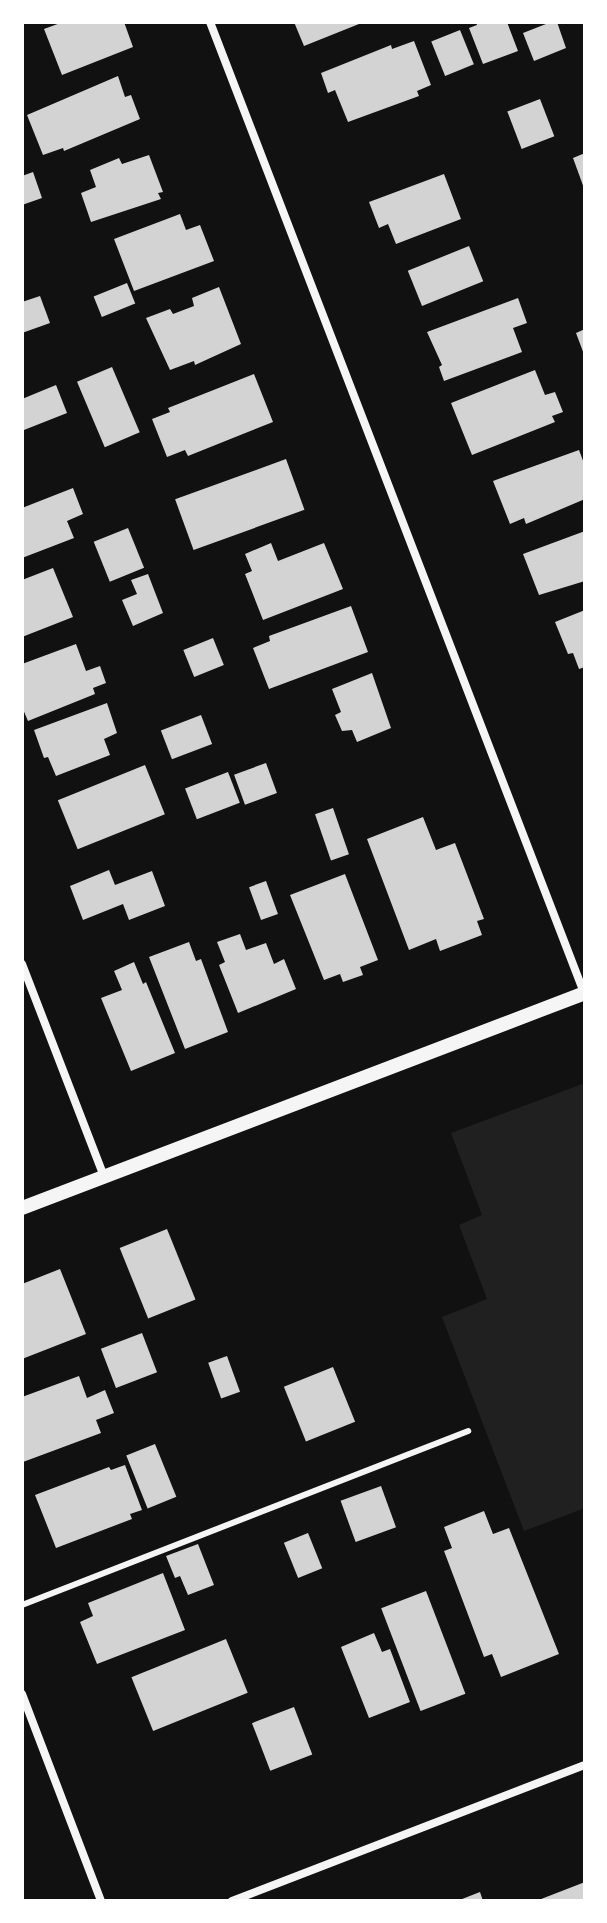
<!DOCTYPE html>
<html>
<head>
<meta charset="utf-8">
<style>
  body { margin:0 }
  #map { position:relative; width:607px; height:1923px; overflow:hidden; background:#111; font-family:Overpass,sans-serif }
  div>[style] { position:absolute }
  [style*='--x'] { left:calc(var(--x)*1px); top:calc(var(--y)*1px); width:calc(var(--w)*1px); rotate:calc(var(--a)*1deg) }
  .green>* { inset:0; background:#202020 }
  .building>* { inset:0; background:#d3d3d3; transform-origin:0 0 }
  .service>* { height:6px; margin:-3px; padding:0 3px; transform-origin:3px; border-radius:3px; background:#f5f5f5 }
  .minor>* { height:8px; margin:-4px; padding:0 4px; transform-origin:4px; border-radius:4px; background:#f5f5f5 }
  .tertiary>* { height:14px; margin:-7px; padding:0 7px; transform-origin:7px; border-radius:7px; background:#f5f5f5 }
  span { translate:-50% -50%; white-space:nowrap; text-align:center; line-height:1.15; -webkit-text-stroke:6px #fff; paint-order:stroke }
  .frame { position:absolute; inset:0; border:24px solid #fff; pointer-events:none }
</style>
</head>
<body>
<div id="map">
  <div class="green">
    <div style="clip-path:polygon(585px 1083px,585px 1508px,524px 1531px,442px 1317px,487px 1299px,459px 1225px,482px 1215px,451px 1133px)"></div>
  </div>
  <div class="building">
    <div style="clip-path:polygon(63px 22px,124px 22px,133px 47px,62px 75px,44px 29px)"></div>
    <div style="clip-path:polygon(294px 22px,364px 22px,304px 46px)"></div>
    <div style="clip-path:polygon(476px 22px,507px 22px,518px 51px,483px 64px,469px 28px,477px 25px)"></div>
    <div style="clip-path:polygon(551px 22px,557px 22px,566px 48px,534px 61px,523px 33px)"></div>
    <div style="left:460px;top:30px;width:37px;height:31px;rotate:68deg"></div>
    <div style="clip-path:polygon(414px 41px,431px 85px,417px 91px,419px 96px,348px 122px,335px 90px,328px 93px,321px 73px,391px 45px,392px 49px)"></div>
    <div style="clip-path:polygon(118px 76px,125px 97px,131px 95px,140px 119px,64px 151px,63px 148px,43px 155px,27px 115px)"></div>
    <div style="left:540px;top:99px;width:40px;height:35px;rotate:69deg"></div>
    <div style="clip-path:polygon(585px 153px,585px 191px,573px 158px)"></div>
    <div style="clip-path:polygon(149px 155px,163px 192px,158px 193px,161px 199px,91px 222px,81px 193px,96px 187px,90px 170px,119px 158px,122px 164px)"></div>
    <div style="clip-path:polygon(33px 172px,42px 198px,22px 205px,22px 176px)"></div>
    <div style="clip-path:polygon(444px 174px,461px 219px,396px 244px,388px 224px,379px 228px,369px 202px)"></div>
    <div style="clip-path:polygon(180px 214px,186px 230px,200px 225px,214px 261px,134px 291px,114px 239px)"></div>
    <div style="left:469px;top:246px;width:38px;height:66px;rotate:68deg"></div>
    <div style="left:127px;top:283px;width:22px;height:36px;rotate:68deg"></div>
    <div style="clip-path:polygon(219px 287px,241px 344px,195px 365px,194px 361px,170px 370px,146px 318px,170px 309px,173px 314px,194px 306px,192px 298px)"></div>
    <div style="clip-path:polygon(40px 296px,50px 323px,22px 333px,22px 302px)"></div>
    <div style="clip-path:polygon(518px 298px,527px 323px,513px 328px,522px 352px,444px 381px,439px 367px,442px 365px,427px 332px)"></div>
    <div style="clip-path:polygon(585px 329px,585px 357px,576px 333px)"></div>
    <div style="left:112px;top:367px;width:71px;height:38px;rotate:67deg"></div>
    <div style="clip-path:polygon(535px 370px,545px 395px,555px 392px,563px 412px,552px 416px,555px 422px,472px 455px,451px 403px)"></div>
    <div style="clip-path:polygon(254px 374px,273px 422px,188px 456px,185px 450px,167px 457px,152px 419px,170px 412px,168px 408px)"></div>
    <div style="clip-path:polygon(56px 385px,67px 413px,24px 430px,22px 399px)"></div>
    <div style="clip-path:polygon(579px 450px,585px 466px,585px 499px,526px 524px,524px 518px,510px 524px,493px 481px)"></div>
    <div style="left:286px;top:459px;width:54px;height:118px;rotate:70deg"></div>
    <div style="clip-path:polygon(73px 488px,83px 514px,67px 521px,74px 538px,22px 558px,22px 508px)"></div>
    <div style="left:128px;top:528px;width:43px;height:37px;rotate:68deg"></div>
    <div style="clip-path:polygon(585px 531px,585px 581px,539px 595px,523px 554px)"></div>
    <div style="clip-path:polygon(271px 543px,278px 561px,324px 543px,343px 589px,263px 620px,245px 574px,252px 571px,245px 554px)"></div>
    <div style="clip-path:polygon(53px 568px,73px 617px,22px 637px,22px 580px)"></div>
    <div style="clip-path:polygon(148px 574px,163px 613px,133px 626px,122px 600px,137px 594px,131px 580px)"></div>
    <div style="clip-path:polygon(351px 606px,368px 652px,269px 689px,253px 648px,270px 641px,269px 636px)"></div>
    <div style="clip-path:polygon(585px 610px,585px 667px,579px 669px,573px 653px,568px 654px,555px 622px)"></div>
    <div style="left:213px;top:638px;width:29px;height:32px;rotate:68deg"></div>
    <div style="clip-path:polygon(76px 644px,86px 671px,100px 666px,106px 683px,93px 688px,95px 694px,28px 721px,22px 707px,22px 664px)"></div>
    <div style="clip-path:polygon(372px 673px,391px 728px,357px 742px,352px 730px,342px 731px,335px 715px,341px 712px,332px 689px)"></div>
    <div style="clip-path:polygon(107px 703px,117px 733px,104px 739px,110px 755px,56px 776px,48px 757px,44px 758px,34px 730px)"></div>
    <div style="left:201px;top:715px;width:31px;height:43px;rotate:69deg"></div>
    <div style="left:266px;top:763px;width:32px;height:34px;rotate:70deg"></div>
    <div style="left:145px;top:765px;width:53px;height:94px;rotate:68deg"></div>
    <div style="left:228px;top:772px;width:33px;height:46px;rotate:69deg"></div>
    <div style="left:333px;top:808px;width:49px;height:19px;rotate:71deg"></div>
    <div style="clip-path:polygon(423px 817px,436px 850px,455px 843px,484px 919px,477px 921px,482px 935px,440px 951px,436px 939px,409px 950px,367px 839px)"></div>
    <div style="clip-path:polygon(109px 870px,115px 885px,152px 871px,165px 906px,129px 920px,123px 904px,83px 920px,70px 886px)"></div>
    <div style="clip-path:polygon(345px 874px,378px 960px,360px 967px,363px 975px,343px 982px,340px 974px,324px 980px,290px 895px)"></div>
    <div style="left:266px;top:881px;width:35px;height:18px;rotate:70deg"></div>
    <div style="clip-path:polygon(240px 934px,246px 950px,266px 943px,274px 964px,284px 959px,296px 989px,238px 1013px,219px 965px,225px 962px,217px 942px)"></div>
    <div style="clip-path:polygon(189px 942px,196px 961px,201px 959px,228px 1032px,185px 1049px,149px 957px)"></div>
    <div style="clip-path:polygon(134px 962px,143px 984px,146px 982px,175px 1053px,131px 1071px,101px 998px,122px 990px,114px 971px)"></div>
    <div style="left:167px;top:1229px;width:76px;height:51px;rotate:68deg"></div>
    <div style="clip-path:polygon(60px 1269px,86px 1334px,22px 1359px,22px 1284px)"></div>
    <div style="left:142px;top:1333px;width:42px;height:44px;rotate:69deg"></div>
    <div style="left:227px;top:1356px;width:38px;height:20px;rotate:70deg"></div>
    <div style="left:333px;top:1367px;width:59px;height:53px;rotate:68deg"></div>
    <div style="clip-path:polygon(79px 1376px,87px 1398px,105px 1390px,114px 1413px,96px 1420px,101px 1433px,23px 1462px,22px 1397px)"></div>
    <div style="left:155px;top:1444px;width:57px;height:31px;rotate:68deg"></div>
    <div style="clip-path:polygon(125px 1465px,142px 1510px,130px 1514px,132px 1519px,56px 1548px,35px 1495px,109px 1467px,111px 1470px)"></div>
    <div style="left:381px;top:1486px;width:44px;height:43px;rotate:70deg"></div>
    <div style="clip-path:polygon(484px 1511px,493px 1534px,509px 1528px,559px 1654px,501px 1677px,492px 1654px,484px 1657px,444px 1551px,452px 1548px,444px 1527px)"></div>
    <div style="left:308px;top:1533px;width:38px;height:26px;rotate:68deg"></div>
    <div style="clip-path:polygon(198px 1544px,214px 1585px,188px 1595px,180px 1576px,175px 1578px,166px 1556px)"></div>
    <div style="clip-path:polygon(163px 1573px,185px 1630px,97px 1664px,80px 1622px,93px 1616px,88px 1603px)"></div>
    <div style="left:426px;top:1591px;width:110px;height:48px;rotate:69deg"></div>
    <div style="clip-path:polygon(374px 1633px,382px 1652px,390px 1649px,410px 1702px,369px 1718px,341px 1647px)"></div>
    <div style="left:226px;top:1639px;width:58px;height:102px;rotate:68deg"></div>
    <div style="left:294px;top:1707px;width:51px;height:45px;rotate:69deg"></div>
    <div style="clip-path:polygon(585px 1882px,585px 1901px,536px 1901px)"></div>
    <div style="clip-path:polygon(480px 1892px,483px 1901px,457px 1901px)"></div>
  </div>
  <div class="service">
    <div style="--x:22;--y:1605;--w:479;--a:-21.3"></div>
  </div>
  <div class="minor">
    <div style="--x:210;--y:22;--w:1041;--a:68.93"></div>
    <div style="--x:22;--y:964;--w:228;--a:68.9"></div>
    <div style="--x:22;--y:1694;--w:222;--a:69.1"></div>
    <div style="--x:232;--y:1901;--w:378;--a:-21.1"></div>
  </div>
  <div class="tertiary">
    <div style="--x:22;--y:1208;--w:603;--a:-20.9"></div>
  </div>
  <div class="frame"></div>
</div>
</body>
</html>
